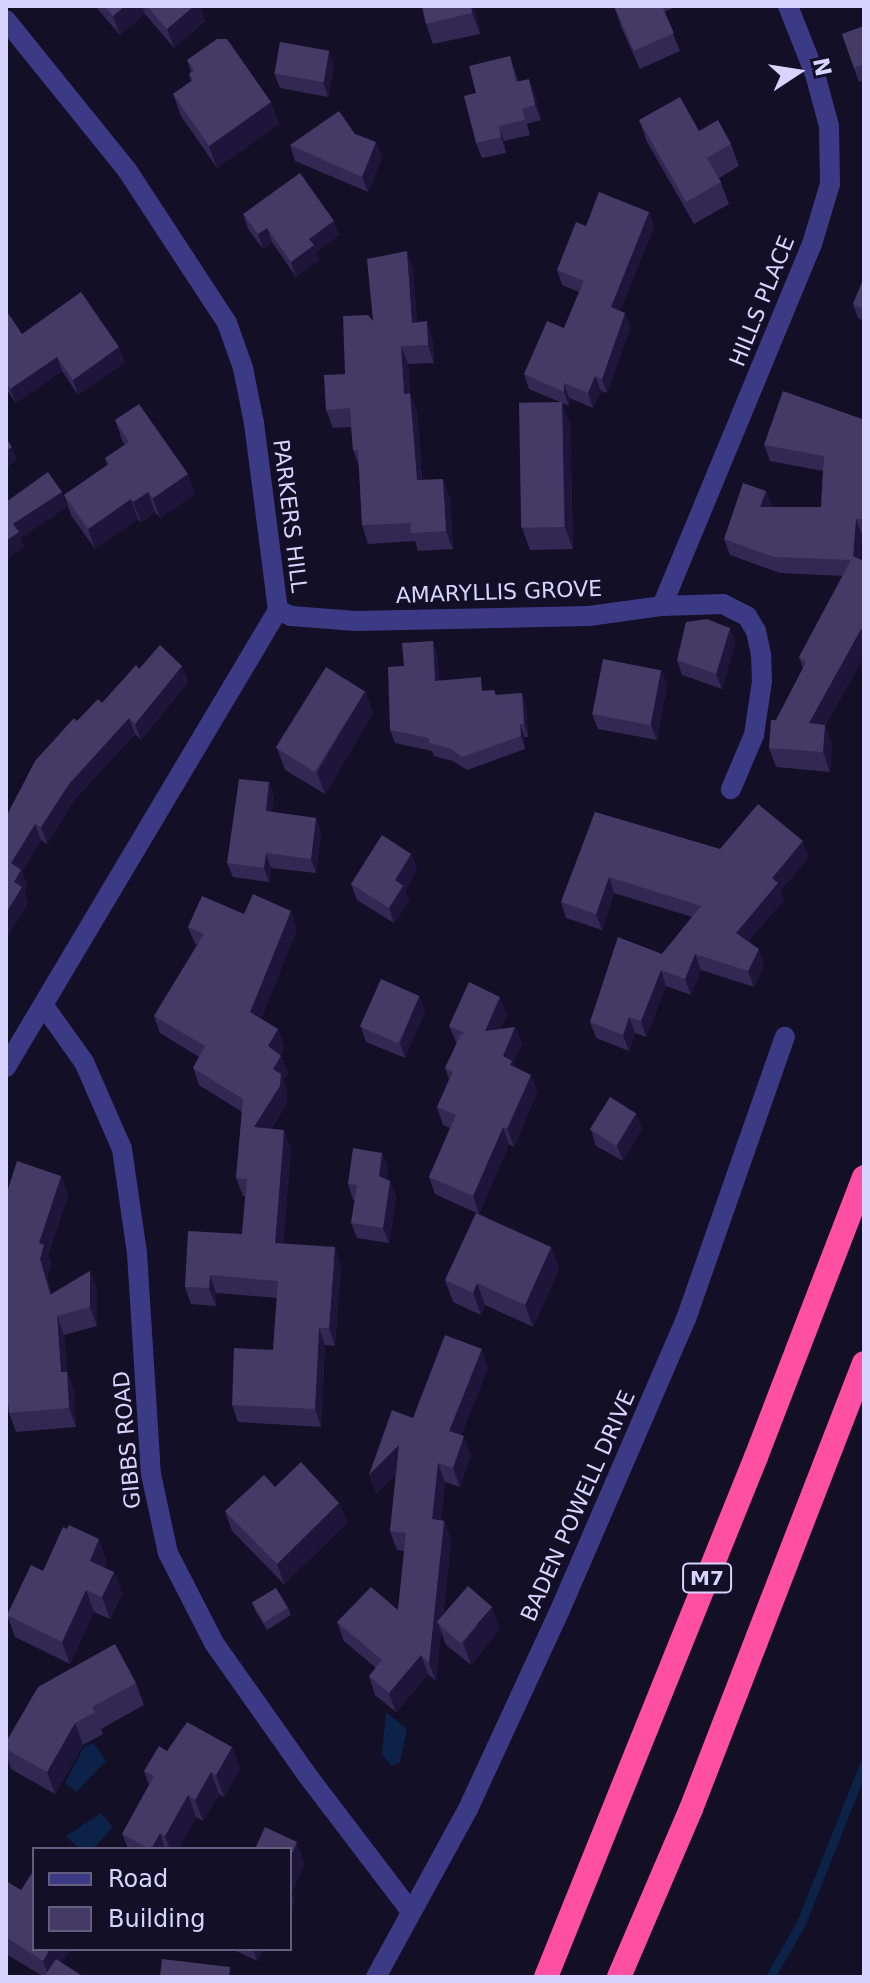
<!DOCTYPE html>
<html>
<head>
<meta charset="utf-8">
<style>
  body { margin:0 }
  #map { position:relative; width:870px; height:1983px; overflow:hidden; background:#130f26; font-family:"DejaVu Sans",sans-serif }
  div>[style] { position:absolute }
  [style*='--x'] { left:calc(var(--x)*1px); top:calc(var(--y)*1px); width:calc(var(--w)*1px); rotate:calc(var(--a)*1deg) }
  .water>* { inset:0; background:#0c2248 }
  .stream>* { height:9px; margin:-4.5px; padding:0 4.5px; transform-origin:4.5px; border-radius:4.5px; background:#0c2248 }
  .street>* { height:20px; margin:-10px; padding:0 10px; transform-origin:10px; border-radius:10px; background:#3d3a85 }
  .highway>* { height:24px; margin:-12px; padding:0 12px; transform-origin:12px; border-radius:12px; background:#ff4fa3 }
  .wall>* { inset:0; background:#312854 }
  .shaded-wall>* { inset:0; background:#1d163a }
  .building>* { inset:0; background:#433a66; transform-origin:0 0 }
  span { translate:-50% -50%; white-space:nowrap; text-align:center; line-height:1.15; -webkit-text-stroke:6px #130f26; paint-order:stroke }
  .shield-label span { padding:2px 6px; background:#130f26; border:2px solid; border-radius:6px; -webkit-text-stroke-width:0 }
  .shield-label { font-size:20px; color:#d9d4ff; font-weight:700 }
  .street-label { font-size:22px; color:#d9d4ff }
  .frame { position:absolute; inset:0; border:8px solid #d9d4ff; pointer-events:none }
  .legend { position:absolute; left:32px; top:1847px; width:260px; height:104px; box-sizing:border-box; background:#130f26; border:2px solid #625e7d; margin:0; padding:10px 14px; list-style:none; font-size:24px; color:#d9d4ff }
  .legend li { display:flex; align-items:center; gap:16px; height:40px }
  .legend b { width:40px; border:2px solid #625e7d }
  .north { position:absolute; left:758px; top:32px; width:80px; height:80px; -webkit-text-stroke:6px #130f26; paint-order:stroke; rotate:78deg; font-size:22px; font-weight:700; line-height:32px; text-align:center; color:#d9d4ff }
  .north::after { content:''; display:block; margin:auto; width:28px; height:36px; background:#d9d4ff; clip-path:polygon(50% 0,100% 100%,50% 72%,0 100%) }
</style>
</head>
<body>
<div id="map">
  <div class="water">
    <div style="clip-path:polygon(386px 1712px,407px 1729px,400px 1762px,391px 1766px,382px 1754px)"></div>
    <div style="clip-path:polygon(94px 1743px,106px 1761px,76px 1792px,65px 1783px,84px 1747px)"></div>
    <div style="clip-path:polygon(101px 1813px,113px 1827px,93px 1849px,80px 1849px,66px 1836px)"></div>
  </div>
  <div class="stream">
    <div style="--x:770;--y:1977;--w:62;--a:-60.1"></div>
    <div style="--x:801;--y:1923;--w:170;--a:-68.3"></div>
  </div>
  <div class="street">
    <div style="--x:6;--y:20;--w:193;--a:51.1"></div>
    <div style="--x:127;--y:170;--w:183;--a:56.8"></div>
    <div style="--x:227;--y:323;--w:48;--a:70.4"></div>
    <div style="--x:243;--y:368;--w:56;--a:78.7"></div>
    <div style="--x:254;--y:423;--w:189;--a:82.7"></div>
    <div style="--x:278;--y:610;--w:532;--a:120.76"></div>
    <div style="--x:662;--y:606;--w:392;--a:-67.5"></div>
    <div style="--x:812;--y:244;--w:63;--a:-73.3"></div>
    <div style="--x:830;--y:184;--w:58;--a:-91"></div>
    <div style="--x:829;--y:126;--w:54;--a:-105.1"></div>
    <div style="--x:815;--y:74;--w:73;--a:-111.7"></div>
    <div style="--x:278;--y:610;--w:14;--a:25"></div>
    <div style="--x:291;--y:616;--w:65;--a:4.4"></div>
    <div style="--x:356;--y:621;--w:233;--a:-1.2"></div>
    <div style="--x:589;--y:616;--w:74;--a:-7.8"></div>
    <div style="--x:662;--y:606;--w:61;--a:-1.9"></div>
    <div style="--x:723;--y:604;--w:27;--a:27"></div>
    <div style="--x:747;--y:616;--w:17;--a:59"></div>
    <div style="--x:756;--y:631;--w:24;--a:78"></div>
    <div style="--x:761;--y:654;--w:27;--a:88"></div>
    <div style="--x:762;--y:681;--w:55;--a:98.4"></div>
    <div style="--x:754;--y:735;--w:59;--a:113.1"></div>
    <div style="--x:44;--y:1006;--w:69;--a:54.5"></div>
    <div style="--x:84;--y:1062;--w:95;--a:66.4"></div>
    <div style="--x:122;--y:1149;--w:105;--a:81.8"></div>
    <div style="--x:137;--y:1253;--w:221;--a:86.4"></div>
    <div style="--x:151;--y:1474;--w:81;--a:77.9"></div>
    <div style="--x:168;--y:1553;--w:101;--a:62.9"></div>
    <div style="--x:214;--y:1643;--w:161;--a:54.8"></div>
    <div style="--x:307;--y:1775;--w:170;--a:52.7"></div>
    <div style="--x:376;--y:1977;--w:192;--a:-61.3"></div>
    <div style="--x:468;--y:1809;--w:219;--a:-65.2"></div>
    <div style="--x:560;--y:1610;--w:317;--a:-66.6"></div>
    <div style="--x:686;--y:1319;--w:299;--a:-70.7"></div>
  </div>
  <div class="highway">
    <div style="--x:546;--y:1977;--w:561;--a:-68.01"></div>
    <div style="--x:756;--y:1457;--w:300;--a:-68.9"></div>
    <div style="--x:619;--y:1977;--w:183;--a:-66.8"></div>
    <div style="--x:691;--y:1809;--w:478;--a:-68.8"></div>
  </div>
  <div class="wall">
    <div style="clip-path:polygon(95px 6px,200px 6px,205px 21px,174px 48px,145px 14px,120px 35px)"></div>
    <div style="clip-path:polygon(422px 6px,474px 6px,480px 34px,433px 44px,426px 24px)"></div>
    <div style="clip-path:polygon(614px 6px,678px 6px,664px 12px,680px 51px,640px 69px,622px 29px)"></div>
    <div style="clip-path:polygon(864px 26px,864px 80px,859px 82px,842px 34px)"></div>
    <div style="clip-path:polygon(510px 56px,518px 81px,535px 94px,541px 120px,527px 124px,530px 135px,504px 141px,506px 153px,482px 158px,476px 143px,476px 93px)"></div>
    <div style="clip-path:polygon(187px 60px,271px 102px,279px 124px,217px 168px,181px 116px,173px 94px,191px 81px,189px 74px,191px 72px)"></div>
    <div style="clip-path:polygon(334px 66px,328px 97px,280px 88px,274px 73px)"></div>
    <div style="clip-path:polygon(639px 120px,699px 131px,731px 144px,739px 166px,719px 178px,729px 204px,694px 224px,647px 142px)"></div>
    <div style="clip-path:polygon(290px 145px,382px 157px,368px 192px,295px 161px)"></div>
    <div style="clip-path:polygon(649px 212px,654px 227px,620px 311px,625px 313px,630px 328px,607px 393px,601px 391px,593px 408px,569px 398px,569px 406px,562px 403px,570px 424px,573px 549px,530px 550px,522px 528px,560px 402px,529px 389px,524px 374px,564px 328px,579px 292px,562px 285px,557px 270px,586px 226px)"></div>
    <div style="clip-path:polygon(243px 214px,339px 235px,316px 252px,319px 260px,296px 277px,272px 242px,263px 249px,248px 229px)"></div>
    <div style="clip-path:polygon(413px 269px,417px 322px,433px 340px,434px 363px,408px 364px,410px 394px,417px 412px,422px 480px,450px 497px,453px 549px,418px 551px,415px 541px,368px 544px,362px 525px,359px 466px,353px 450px,351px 427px,333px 428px,326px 410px,373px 321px)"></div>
    <div style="clip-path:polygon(864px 278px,864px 321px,858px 318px,853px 304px)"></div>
    <div style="clip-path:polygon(6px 315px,22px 334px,125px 362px,78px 395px,62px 371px,16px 403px,6px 389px)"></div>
    <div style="clip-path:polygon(864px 410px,864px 535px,862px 535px,860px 559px,864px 561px,864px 656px,825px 726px,832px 744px,830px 772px,776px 767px,769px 748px,776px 720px,803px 669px,799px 657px,843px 576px,780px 573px,730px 555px,724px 539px,766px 491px,772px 507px,821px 507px,823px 471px,770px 461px,764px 445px,862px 419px)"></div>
    <div style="clip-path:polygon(115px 420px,195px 494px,160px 518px,155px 512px,141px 522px,138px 519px,95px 549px,71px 515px,64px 495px,107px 465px,105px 458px,125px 445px,122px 440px)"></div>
    <div style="clip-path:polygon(730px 628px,735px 643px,722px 689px,682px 675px,677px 660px)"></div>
    <div style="clip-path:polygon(433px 641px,437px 654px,439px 680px,485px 691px,494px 690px,496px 695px,522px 693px,526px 706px,528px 737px,525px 737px,525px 749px,467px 770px,453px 761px,434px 756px,432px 751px,395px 743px,390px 730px,404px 666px)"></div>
    <div style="clip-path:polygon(182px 666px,188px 682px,141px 740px,135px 734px,74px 800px,47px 844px,41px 840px,22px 871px,27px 886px,24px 891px,28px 903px,6px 939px,6px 817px,77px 721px,102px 703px,139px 669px)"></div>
    <div style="clip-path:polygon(661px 670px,667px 685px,657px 740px,598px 729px,592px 714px)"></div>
    <div style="clip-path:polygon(365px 691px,373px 713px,325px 794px,285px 770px,277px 748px)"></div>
    <div style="clip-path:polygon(274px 796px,272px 812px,316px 818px,321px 832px,316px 873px,271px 868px,269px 882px,233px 877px,227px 863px)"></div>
    <div style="clip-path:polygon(595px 812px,720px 849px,809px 857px,780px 891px,784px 900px,748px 941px,764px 965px,754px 987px,701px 970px,691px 995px,666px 986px,646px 1037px,635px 1033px,629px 1051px,596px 1038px,590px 1022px,662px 954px,692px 917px,614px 893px,602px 930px,566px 918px,561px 902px)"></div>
    <div style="clip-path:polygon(411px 854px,417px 869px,405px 890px,409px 901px,394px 923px,357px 900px,351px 884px)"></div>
    <div style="clip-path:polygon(244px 914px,297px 929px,261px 1019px,278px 1029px,284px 1047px,280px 1055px,288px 1073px,283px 1081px,287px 1092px,287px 1103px,271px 1129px,291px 1148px,283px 1243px,341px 1265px,335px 1346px,325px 1345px,321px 1427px,238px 1422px,232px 1405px,273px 1350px,277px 1298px,216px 1293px,216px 1306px,191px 1304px,185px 1287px,242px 1234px,245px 1196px,243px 1196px,236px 1178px,242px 1112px,199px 1085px,193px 1068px,199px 1057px,160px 1033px,154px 1016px,197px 945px,195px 944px,188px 927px)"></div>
    <div style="clip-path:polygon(419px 996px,425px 1011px,405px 1058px,366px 1042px,361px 1027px)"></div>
    <div style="clip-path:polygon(507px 1014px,500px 1029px,515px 1027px,522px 1044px,513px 1063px,515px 1067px,531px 1075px,537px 1092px,514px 1147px,509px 1144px,479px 1214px,435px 1194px,429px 1177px,450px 1128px,443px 1125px,437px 1107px,449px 1079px,445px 1068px,457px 1044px,449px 1026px)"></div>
    <div style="clip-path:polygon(642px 1128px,623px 1161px,596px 1146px,591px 1130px)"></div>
    <div style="clip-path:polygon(382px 1153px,388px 1168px,386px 1180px,390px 1181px,396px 1197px,389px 1243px,357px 1238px,351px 1223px,355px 1200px,353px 1200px,348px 1184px)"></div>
    <div style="clip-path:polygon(61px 1176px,68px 1195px,48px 1255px,51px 1264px,47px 1278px,51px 1294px,90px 1271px,97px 1290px,97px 1326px,64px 1335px,67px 1372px,74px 1391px,76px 1427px,16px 1432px,9px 1413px,6px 1384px,6px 1188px,8px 1189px)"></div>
    <div style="clip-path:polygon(551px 1247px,559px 1269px,533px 1327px,485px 1305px,481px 1315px,453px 1302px,445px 1280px)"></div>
    <div style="clip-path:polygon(488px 1368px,461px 1435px,471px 1455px,460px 1487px,445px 1482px,441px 1520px,444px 1521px,451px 1540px,443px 1617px,500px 1629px,471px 1665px,446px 1645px,441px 1631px,436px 1681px,428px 1674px,396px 1712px,375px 1695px,369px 1676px,376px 1668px,344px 1641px,337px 1622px,398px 1610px,404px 1551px,397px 1550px,390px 1531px,396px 1474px,376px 1494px,413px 1418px)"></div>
    <div style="clip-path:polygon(275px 1487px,339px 1503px,347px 1523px,284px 1584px,232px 1531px,225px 1511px)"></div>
    <div style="clip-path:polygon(107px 1561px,104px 1568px,114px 1572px,122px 1594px,110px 1619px,94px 1612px,70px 1664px,15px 1637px,7px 1615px,43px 1571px)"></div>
    <div style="clip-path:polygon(252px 1602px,288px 1608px,291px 1615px,267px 1630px,255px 1610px)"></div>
    <div style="clip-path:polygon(136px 1683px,144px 1705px,101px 1729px,103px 1734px,83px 1745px,55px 1794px,11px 1769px,6px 1754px,6px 1742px)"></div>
    <div style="clip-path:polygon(232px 1747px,240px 1769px,224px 1797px,219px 1794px,203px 1821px,196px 1817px,178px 1849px,128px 1849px,122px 1834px,149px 1785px,144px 1771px,167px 1751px)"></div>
    <div style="clip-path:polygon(6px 1881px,71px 1949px,44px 1977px,6px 1954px)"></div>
    <div style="clip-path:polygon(232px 1949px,263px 1949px,257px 1961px)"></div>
  </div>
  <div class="shaded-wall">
    <div style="clip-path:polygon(125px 6px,142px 6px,145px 14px,120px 35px,113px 16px)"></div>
    <div style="clip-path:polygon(194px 6px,200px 6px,205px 21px,174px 48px,167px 29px)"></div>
    <div style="clip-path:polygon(471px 6px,474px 6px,480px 34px,472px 13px)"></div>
    <div style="clip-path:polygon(329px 51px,334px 66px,328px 97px,323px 82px)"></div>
    <div style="clip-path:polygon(529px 79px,535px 94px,541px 120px,535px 105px)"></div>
    <div style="clip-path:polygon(271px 102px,279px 124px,217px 168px,209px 146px)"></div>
    <div style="clip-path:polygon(499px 126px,504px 141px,506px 153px,501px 137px)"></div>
    <div style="clip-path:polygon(376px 142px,382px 157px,368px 192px,362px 177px)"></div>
    <div style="clip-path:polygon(649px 212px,654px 227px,616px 322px,611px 307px)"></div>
    <div style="clip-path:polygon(334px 221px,339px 235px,316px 252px,319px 260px,296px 277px,291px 262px,309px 239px)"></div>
    <div style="clip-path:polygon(267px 228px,272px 242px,263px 249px,258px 234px)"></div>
    <div style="clip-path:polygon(407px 251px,413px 269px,419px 341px,412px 323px)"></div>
    <div style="clip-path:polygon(625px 313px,630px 328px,607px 393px,602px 379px)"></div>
    <div style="clip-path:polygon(427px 321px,433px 340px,434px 363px,428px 345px)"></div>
    <div style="clip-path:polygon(401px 346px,408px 364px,411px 412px,404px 394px)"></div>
    <div style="clip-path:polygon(119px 347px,125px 362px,78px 395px,73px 380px)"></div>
    <div style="clip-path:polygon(57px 357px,62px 371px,16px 403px,10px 389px)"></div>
    <div style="clip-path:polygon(595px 376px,601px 391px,593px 408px,588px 393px)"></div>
    <div style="clip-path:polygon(564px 383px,569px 398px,569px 406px,564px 392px)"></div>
    <div style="clip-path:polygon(410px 393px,417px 412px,423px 499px,417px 480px)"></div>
    <div style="clip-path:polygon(562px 402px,570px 424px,573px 549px,565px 527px)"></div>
    <div style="clip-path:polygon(12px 447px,17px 460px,6px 468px,6px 451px)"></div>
    <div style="clip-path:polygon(188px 474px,195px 494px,160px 518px,153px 498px)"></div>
    <div style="clip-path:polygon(443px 479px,450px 497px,453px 549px,446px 531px)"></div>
    <div style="clip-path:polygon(766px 491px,772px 507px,760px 507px)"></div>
    <div style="clip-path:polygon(62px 492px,67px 507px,21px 538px,24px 547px,6px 560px,6px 541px,13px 524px)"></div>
    <div style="clip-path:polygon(148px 492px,155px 512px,141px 522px,133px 502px)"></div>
    <div style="clip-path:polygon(131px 499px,138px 519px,95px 549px,88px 529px)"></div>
    <div style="clip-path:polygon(856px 519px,862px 535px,859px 576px,853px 560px)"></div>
    <div style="clip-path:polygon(730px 628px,735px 643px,722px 689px,716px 674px)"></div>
    <div style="clip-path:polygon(861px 629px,864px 638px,864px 656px,825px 726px,832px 744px,830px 772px,823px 752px,809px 723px)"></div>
    <div style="clip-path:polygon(433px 641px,437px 654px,440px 694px,435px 681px)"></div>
    <div style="clip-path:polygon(182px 666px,188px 682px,141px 740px,135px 724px)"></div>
    <div style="clip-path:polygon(661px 670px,667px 685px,657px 740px,651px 725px)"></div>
    <div style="clip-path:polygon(365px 691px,373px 713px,325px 794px,317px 772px)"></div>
    <div style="clip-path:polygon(522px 693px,526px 706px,528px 737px,524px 724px)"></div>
    <div style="clip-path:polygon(129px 718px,135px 734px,74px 800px,47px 844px,41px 827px,69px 784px)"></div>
    <div style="clip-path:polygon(520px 724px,525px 737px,525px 749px,521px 736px)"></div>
    <div style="clip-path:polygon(269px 782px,274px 796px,271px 825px,266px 811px)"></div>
    <div style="clip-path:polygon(316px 818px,321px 832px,316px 873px,311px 859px)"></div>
    <div style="clip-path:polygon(35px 824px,41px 840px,22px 871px,27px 886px,24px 891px,28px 903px,6px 939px,6px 913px,14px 882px,11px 863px)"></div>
    <div style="clip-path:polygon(803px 841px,809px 857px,780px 891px,784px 900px,742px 949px,736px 933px,772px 878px)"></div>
    <div style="clip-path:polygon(266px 853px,271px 868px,269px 882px,264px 868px)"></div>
    <div style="clip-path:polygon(411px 854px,417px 869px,405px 890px,409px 901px,394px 923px,389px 908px,395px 880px)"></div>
    <div style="clip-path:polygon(609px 877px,614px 893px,602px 930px,596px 914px)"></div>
    <div style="clip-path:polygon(291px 911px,297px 929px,257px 1030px,250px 1012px)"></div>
    <div style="clip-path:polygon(759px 949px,764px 965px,754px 987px,748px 971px)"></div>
    <div style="clip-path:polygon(695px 954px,701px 970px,691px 995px,685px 979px)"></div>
    <div style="clip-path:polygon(661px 970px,666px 986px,646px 1037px,641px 1021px)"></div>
    <div style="clip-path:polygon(419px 996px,425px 1011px,405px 1058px,400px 1043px)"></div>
    <div style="clip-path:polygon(500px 997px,507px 1014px,492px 1048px,485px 1031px)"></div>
    <div style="clip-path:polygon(629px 1017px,635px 1033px,629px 1051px,623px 1035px)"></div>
    <div style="clip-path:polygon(515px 1027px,522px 1044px,513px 1063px,519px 1078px,503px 1056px)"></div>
    <div style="clip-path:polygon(278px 1029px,284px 1047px,274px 1064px,268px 1046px)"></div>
    <div style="clip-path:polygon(281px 1056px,288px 1073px,283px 1081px,287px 1092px,287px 1103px,260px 1145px,254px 1127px,273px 1069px)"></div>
    <div style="clip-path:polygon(531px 1075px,537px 1092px,514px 1147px,507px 1129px)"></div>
    <div style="clip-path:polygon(636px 1113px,642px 1128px,623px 1161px,617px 1146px)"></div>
    <div style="clip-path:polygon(503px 1127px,509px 1144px,479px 1214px,473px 1196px)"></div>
    <div style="clip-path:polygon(284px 1130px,291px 1148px,282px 1260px,275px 1243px)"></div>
    <div style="clip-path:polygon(382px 1153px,388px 1168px,384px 1192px,379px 1176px)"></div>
    <div style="clip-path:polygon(61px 1176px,68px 1195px,48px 1255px,51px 1264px,47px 1278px,57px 1314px,40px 1259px,39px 1243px)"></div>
    <div style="clip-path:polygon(390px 1181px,396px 1197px,389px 1243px,383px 1228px)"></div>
    <div style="clip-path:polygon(335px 1247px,341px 1265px,335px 1346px,329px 1328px)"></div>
    <div style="clip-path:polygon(551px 1247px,559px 1269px,533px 1327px,525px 1305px)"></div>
    <div style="clip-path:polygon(90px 1271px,97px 1290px,97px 1326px,90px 1307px)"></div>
    <div style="clip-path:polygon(210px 1275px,216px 1293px,216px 1306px,209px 1288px)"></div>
    <div style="clip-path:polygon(477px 1283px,485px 1305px,481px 1315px,473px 1293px)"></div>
    <div style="clip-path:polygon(57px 1316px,64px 1335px,68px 1391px,61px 1372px)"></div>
    <div style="clip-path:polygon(319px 1328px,325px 1345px,321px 1427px,315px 1409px)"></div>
    <div style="clip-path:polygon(482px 1349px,488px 1368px,455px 1449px,449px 1431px)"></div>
    <div style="clip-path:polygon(67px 1372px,74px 1391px,76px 1427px,69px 1408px)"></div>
    <div style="clip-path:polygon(464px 1436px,471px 1455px,460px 1487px,453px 1468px)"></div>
    <div style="clip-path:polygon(399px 1445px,406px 1464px,376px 1494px,369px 1475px)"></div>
    <div style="clip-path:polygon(438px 1463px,445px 1482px,439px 1538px,432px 1519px)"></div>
    <div style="clip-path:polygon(339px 1503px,347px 1523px,284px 1584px,277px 1564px)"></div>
    <div style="clip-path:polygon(444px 1521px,451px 1540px,442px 1626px,438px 1623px,441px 1631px,436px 1681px,429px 1663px)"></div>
    <div style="clip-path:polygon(99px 1539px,107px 1561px,98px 1583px,90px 1561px)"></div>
    <div style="clip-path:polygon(114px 1572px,122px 1594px,110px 1619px,102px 1597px)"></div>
    <div style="clip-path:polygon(86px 1590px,94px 1612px,70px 1664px,62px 1642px)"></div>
    <div style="clip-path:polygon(492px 1607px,500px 1629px,471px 1665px,463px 1643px)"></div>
    <div style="clip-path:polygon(421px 1655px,428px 1674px,396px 1712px,389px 1693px)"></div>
    <div style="clip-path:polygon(75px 1723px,83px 1745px,55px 1794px,47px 1772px)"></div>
    <div style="clip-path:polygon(232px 1747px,240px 1769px,224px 1797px,216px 1775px)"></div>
    <div style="clip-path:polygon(211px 1772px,219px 1794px,203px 1821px,195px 1800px)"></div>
    <div style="clip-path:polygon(188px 1795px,196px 1817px,178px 1849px,170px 1849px,165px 1836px)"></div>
    <div style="clip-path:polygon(160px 1833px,165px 1849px,151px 1849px)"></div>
    <div style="clip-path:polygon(297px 1842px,305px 1864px,292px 1893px,295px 1901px,290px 1912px,290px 1858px)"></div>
    <div style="clip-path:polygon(50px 1949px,71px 1949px,53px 1977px,49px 1977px,43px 1961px)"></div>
    <div style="clip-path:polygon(253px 1949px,263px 1949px,257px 1961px)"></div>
  </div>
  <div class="building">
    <div style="clip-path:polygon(104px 6px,125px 6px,113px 16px)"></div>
    <div style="clip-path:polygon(147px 6px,194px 6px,167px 29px)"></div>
    <div style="clip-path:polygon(422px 6px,471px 6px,472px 13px,426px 24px)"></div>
    <div style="clip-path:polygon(614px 6px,662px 6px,674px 33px,634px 51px)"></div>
    <div style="clip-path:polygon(864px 26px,864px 64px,854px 68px,842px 34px)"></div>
    <div style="clip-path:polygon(217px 39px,227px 39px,271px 102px,209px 146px,173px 94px,193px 80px,189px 74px,194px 70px,187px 60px)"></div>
    <div style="left:280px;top:42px;width:50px;height:32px;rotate:10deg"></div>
    <div style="clip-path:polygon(510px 56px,516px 82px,529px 79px,535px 105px,522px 109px,525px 120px,499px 126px,501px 137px,476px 143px,464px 96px,476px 93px,469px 66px)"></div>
    <div style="clip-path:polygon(680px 97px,699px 131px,718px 120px,731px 144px,707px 158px,721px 182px,686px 202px,639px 120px)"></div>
    <div style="clip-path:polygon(339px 111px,355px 134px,376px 142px,362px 177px,290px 145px)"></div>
    <div style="clip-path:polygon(300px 173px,334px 221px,309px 239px,314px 245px,291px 262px,267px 228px,258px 234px,243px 214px)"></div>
    <div style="clip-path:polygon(599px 192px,649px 212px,611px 307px,625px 313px,602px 379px,595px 376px,588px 393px,564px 383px,564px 392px,524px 374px,547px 321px,564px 328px,584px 281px,557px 270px,576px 222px,586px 226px)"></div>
    <div style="clip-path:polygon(407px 251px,412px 323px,427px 321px,428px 345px,401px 346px,404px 394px,410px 393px,417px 480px,443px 479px,446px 531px,411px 533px,411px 523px,362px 525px,358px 450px,353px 450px,350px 408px,326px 410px,324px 375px,345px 374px,343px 316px,368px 315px,373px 321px,367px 259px)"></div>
    <div style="clip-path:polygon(864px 278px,864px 309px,853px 304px)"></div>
    <div style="clip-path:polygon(81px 292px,119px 347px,73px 380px,57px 357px,10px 389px,6px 382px,6px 315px,8px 313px,22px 334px)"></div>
    <div style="clip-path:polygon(783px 391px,862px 419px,864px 410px,864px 519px,856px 519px,853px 556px,851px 560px,774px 557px,724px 539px,743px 483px,766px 491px,760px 507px,821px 507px,824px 456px,764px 445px)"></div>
    <div style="left:562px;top:402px;width:125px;height:43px;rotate:89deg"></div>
    <div style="clip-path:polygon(139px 404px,188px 474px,153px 498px,148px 492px,133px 502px,131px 499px,88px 529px,64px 495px,109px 464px,105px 458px,129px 442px,115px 420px)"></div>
    <div style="clip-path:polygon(6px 438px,12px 447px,6px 451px)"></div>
    <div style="clip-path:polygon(48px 472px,62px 492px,13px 524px,19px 532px,6px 541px,6px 502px)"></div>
    <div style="clip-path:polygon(853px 556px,864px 561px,864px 631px,861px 629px,809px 723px,825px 725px,823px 752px,769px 748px,771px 720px,776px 720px,806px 662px,799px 657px)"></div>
    <div style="clip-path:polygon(707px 619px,730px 628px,716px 674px,677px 660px,686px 622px)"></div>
    <div style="clip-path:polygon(433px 641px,435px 681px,481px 677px,482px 691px,494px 690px,495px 695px,522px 693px,524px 724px,520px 724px,521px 736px,462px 757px,449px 748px,429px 743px,429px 738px,390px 730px,388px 667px,404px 666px,402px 643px)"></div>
    <div style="clip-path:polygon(160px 645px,182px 666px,135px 724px,129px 718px,69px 784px,41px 827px,35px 824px,11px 863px,21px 870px,14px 882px,22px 887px,6px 913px,6px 817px,35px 761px,74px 718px,77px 721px,98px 699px,102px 703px,136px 665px,139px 669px)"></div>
    <div style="left:603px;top:659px;width:59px;height:56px;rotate:11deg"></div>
    <div style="left:326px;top:667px;width:46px;height:95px;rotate:32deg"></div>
    <div style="clip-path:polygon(239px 779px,269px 782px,266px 811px,316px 818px,311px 859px,266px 853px,264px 868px,227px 863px)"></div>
    <div style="clip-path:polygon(758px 804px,803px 841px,772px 878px,778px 883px,736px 933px,759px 949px,748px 971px,695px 954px,685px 979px,661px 970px,641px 1021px,629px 1017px,623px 1035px,590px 1022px,618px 937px,662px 954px,701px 906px,609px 877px,596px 914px,561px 902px,595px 812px,720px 849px)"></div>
    <div style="clip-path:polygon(382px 835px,411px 854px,395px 880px,403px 886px,389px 908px,351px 884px)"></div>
    <div style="clip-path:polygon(253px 894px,291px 911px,250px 1012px,278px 1029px,268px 1046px,281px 1056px,273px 1069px,281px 1074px,280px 1086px,254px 1127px,284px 1130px,275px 1243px,335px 1247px,329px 1328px,319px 1328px,315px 1409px,232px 1405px,234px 1348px,273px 1350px,278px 1281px,210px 1275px,209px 1288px,185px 1287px,188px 1231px,242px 1234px,247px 1179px,236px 1178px,243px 1099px,193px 1068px,205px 1046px,154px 1016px,204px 934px,188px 927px,202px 896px,244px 914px)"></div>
    <div style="left:381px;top:979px;width:42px;height:52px;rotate:24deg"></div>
    <div style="clip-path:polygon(469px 982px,500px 997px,485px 1031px,515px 1027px,503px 1056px,512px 1061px,510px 1065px,531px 1075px,507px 1129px,503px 1127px,473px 1196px,429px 1177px,456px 1115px,437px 1107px,453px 1072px,445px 1068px,461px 1034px,465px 1033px,449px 1026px)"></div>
    <div style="left:610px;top:1097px;width:31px;height:38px;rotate:32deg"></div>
    <div style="clip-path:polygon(353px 1148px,382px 1153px,379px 1176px,390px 1181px,383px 1228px,351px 1223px,357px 1185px,348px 1184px)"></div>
    <div style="clip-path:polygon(17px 1161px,61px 1176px,39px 1243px,44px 1245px,40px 1259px,50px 1295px,90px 1271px,90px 1307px,57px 1316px,61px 1372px,67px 1372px,69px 1408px,9px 1413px,6px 1375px,6px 1188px,8px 1189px)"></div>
    <div style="clip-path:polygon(476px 1213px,551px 1247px,525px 1305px,477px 1283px,473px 1293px,445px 1280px)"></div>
    <div style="clip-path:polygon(445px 1335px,482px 1349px,449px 1431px,464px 1436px,453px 1468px,438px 1463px,432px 1519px,444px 1521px,429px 1663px,421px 1655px,389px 1693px,369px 1676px,382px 1660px,337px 1622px,371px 1587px,398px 1610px,406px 1533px,390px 1531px,399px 1445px,369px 1475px,392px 1410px,413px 1418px)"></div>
    <div style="clip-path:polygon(301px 1462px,339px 1503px,277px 1564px,225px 1511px,264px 1475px,275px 1487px)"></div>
    <div style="clip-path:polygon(69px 1525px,99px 1539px,90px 1561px,114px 1572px,102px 1597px,86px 1590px,62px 1642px,7px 1615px,31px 1565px,43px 1571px,63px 1527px,67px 1529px)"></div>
    <div style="left:468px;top:1586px;width:32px;height:48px;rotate:41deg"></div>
    <div style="left:276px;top:1588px;width:23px;height:28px;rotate:59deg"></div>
    <div style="clip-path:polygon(115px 1644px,136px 1683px,92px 1707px,95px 1712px,75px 1723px,47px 1772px,6px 1749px,6px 1742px,38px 1687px)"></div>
    <div style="clip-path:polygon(187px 1722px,232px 1747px,216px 1775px,211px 1772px,195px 1800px,188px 1795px,165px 1836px,160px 1833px,151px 1849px,150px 1849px,122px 1834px,154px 1776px,144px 1771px,159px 1746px,167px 1751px)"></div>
    <div style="clip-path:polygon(265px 1827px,297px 1842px,290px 1858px,290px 1849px,255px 1849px)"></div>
    <div style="clip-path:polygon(34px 1870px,34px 1949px,50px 1949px,43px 1961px,6px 1937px,6px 1881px,21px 1890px)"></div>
    <div style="clip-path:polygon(56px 1959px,84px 1977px,44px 1977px)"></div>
    <div style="clip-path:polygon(162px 1959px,230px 1967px,229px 1977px,160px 1977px)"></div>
  </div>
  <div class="shield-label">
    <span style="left:707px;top:1578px">M7</span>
  </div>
  <div class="street-label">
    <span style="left:762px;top:301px;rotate:-68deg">HILLS PLACE</span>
    <span style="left:290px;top:516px;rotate:83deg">PARKERS HILL</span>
    <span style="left:499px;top:592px;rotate:-2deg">AMARYLLIS GROVE</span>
    <span style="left:127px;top:1440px;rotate:-95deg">GIBBS ROAD</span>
    <span style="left:578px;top:1506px;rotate:-66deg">BADEN POWELL DRIVE</span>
  </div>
  <div class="frame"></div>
  <ul class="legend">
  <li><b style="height:10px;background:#3d3a85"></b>Road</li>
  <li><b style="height:22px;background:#433a66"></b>Building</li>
  </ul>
  <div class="north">N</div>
</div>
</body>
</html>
